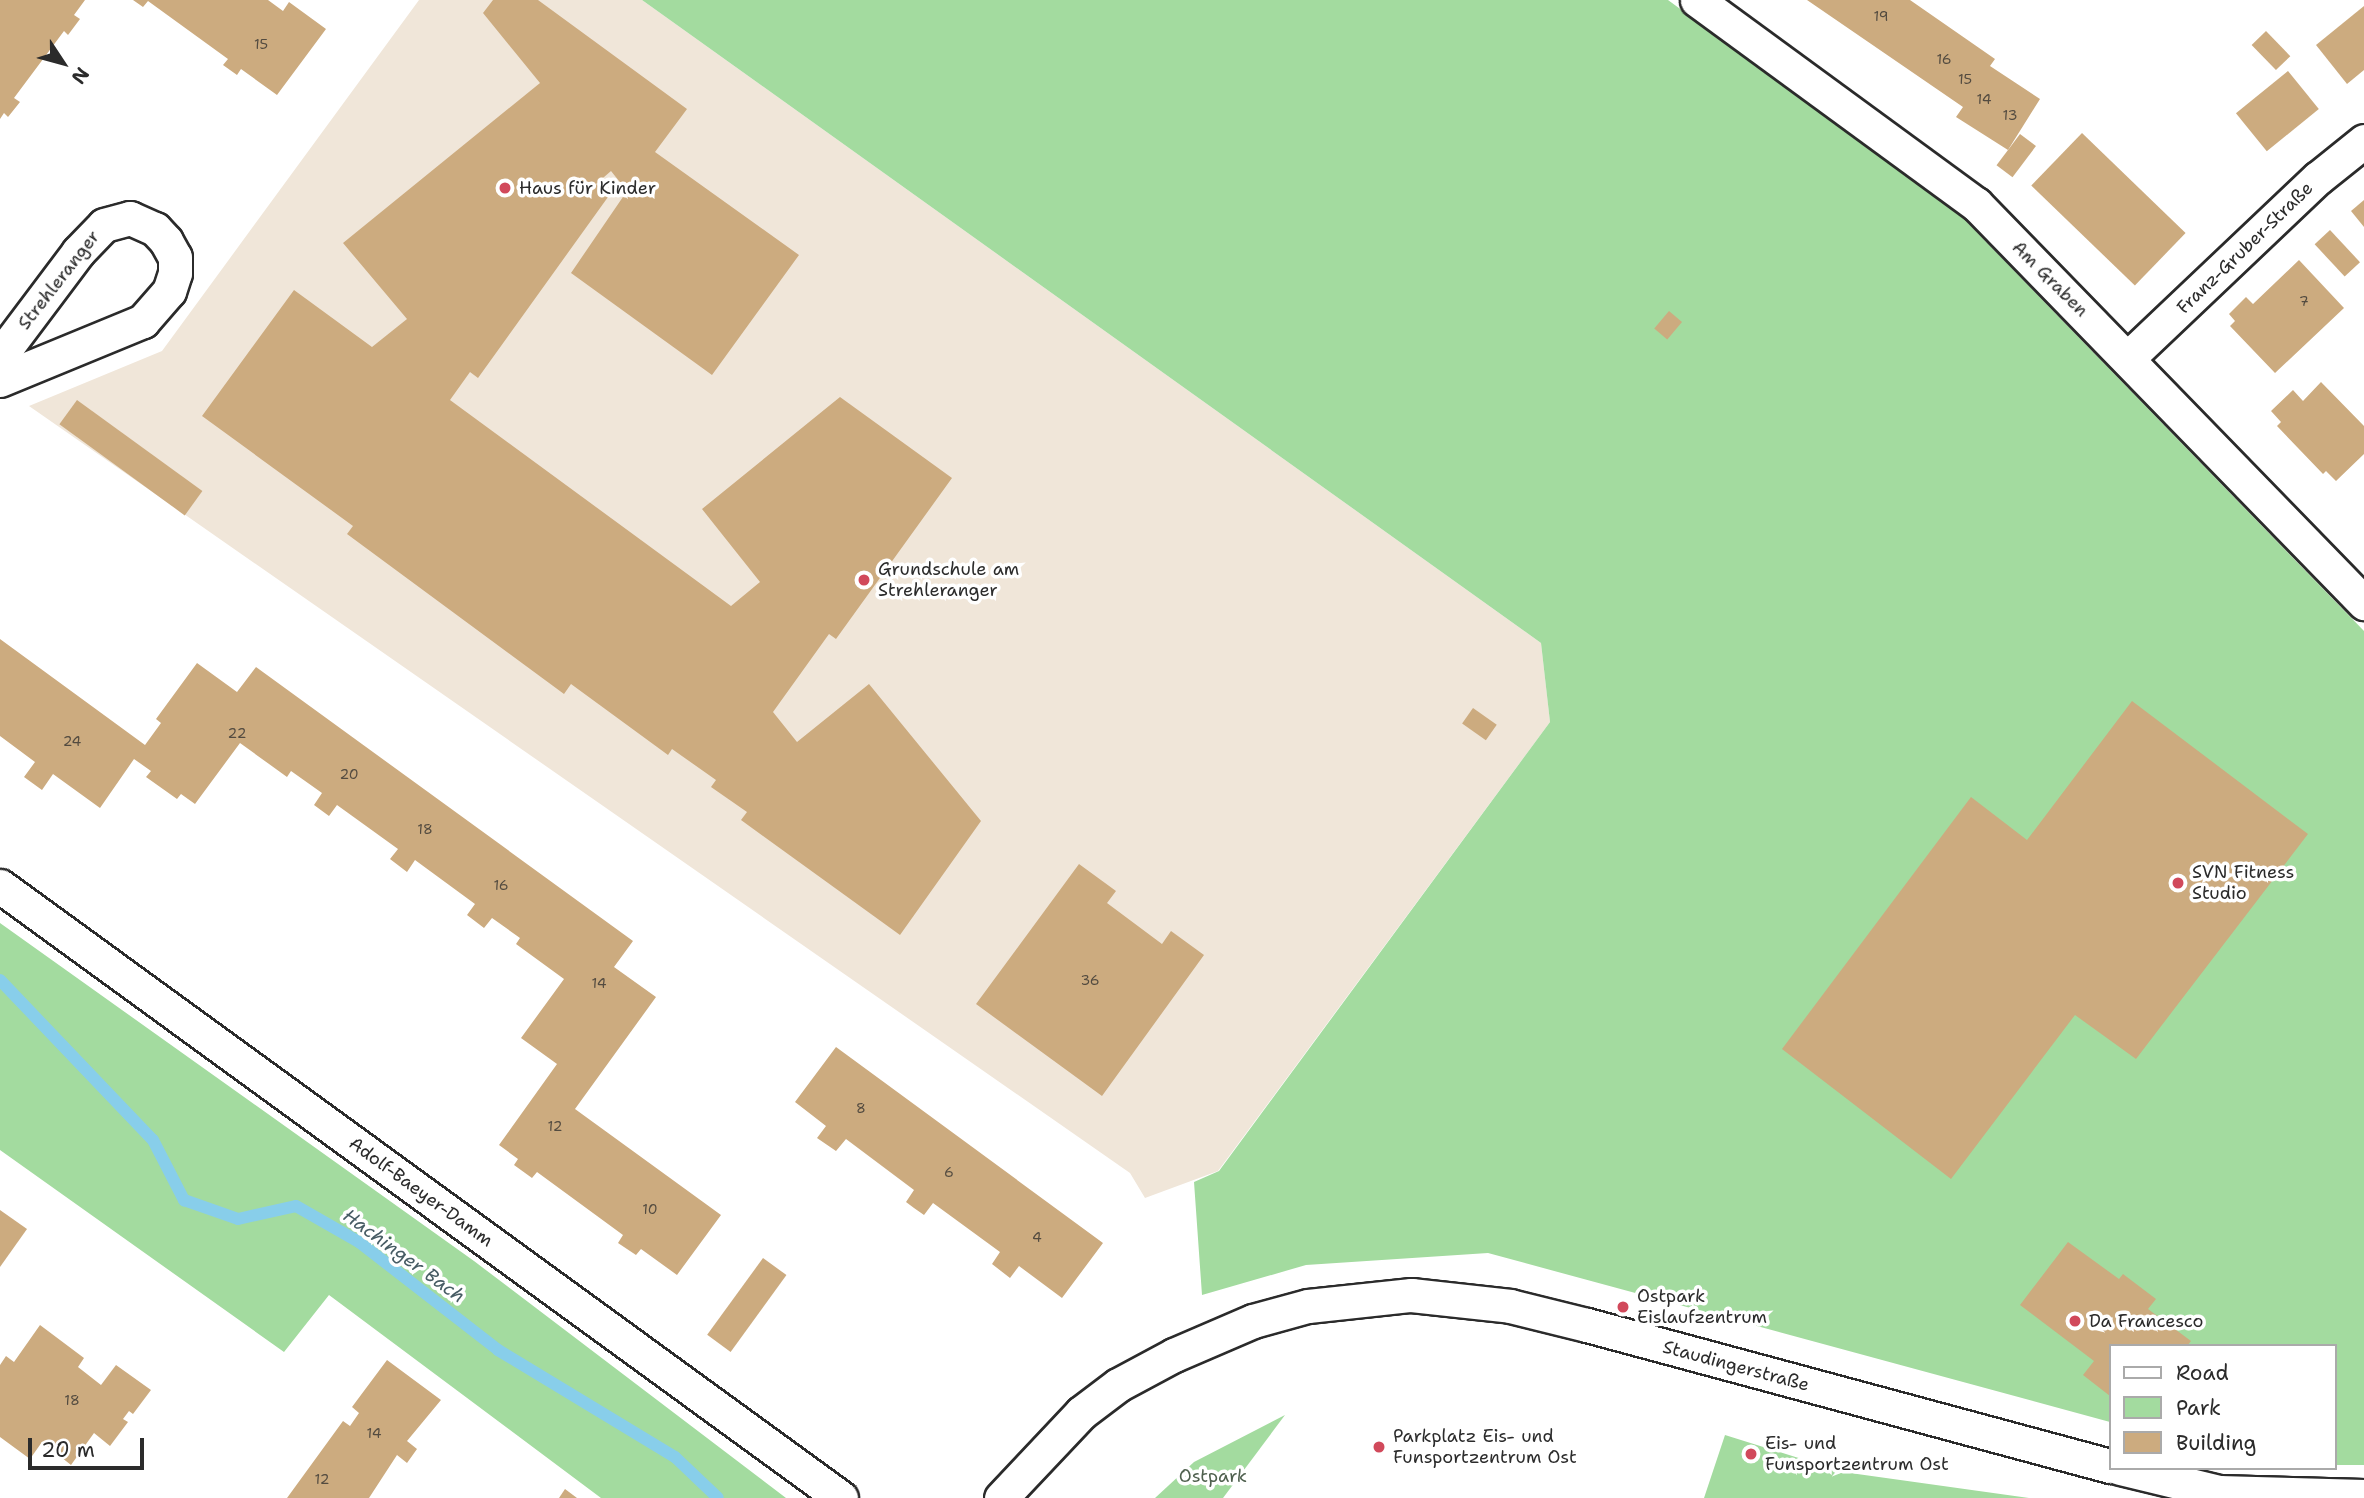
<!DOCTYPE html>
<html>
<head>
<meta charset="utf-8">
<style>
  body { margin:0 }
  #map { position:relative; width:2364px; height:1498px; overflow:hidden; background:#fff; font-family:"Shantell Sans",sans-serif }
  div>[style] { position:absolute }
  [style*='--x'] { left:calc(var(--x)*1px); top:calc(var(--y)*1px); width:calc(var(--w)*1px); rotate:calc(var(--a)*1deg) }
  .built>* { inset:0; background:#f0e6d9 }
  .green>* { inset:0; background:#a3db9f }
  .stream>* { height:12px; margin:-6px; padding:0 6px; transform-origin:6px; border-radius:6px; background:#88ceea }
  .building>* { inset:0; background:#ccab7f; transform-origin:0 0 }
  .roads { filter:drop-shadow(2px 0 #2b2b2b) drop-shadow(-2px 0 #2b2b2b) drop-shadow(0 2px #2b2b2b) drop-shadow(0 -2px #2b2b2b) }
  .street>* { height:33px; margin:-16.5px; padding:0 16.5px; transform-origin:16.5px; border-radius:16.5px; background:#fff }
  .dots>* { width:19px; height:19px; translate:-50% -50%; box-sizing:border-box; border:4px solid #fff; border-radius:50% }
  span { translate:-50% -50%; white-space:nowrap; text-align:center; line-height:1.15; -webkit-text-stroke:7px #fff; paint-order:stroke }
  .number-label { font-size:14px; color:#534b40 }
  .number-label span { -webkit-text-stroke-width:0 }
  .poi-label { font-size:18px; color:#2b2b2b }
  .left { translate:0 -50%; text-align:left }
  .street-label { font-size:18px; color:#2b2b2b }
  .park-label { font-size:18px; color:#4f604e }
  .water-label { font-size:19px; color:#475c64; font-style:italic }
  .legend { position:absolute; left:2109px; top:1344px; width:228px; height:126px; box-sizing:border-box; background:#fff; border:2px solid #aaa; margin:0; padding:9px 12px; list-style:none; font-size:21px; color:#2b2b2b }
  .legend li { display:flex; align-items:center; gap:14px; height:35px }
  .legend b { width:35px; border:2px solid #aaa }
  .north { position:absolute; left:28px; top:28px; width:70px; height:70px; -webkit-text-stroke:5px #fff; paint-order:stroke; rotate:126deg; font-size:19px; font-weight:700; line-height:28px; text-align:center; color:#2b2b2b }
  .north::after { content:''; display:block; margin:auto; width:24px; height:32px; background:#2b2b2b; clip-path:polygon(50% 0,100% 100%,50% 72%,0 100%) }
  .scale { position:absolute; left:28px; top:1438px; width:116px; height:32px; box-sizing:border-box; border:4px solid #2b2b2b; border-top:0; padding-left:9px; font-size:21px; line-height:24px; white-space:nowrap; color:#2b2b2b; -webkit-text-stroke:5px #fff; paint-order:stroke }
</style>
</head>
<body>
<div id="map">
  <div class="built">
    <div style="clip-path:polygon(419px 0,642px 0,1541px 643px,1550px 722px,1218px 1171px,1145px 1198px,1130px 1173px,29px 406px,162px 351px)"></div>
  </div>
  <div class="green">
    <div style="clip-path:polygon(642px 0,1668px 0,1960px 215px,2364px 631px,2364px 1465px,2334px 1465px,2334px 1346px,2110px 1346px,2110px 1422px,1488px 1253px,1306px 1265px,1202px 1295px,1194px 1182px,1219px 1171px,1550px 722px,1541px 643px)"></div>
    <div style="clip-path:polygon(0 923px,474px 1261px,786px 1498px,601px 1498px,329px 1295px,284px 1352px,0 1150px)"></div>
    <div style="clip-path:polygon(1285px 1415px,1223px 1498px,1155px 1498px,1194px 1462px)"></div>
    <div style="clip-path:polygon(1725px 1435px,1843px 1472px,2029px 1498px,1704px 1498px)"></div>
  </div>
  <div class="stream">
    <div style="--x:0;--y:980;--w:221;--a:46.3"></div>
    <div style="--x:153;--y:1140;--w:68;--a:62.7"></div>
    <div style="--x:184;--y:1200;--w:57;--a:19.4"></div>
    <div style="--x:238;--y:1219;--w:59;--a:-12.6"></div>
    <div style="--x:296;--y:1206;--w:73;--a:29.7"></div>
    <div style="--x:359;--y:1242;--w:176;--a:37.8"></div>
    <div style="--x:498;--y:1350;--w:207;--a:31.2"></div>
    <div style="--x:675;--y:1457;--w:59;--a:43.6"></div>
  </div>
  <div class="building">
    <div style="clip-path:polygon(0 0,85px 0,74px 15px,80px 19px,68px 35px,64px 31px,14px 98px,20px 102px,8px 117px,4px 113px,0 119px)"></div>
    <div style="clip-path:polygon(133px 0,268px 0,283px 11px,289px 2px,326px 29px,277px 95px,241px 69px,237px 75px,223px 65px,228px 59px,148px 1px,143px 7px)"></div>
    <div style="clip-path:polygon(493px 0,538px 0,687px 109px,655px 152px,799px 255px,712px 375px,571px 273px,627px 191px,611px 171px,596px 184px,608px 197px,478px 378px,470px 372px,450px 400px,731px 606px,760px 582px,702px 509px,840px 397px,952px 478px,836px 639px,829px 634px,773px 712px,797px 742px,869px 684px,981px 821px,900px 935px,741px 820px,747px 812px,711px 787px,716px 780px,672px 749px,668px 755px,571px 684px,564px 694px,347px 534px,353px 526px,202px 416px,294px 290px,372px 347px,407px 319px,343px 243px,540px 83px,483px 13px)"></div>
    <div style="clip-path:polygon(1807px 0,1910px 0,1995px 59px,1990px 66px,2040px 99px,2008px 150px,1956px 117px,1963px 107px)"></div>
    <div style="clip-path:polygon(2364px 6px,2364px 70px,2347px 84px,2316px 45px)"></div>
    <div style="left:2266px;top:31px;width:35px;height:20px;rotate:46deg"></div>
    <div style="left:2288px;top:71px;width:49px;height:67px;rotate:51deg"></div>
    <div style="left:2082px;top:133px;width:144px;height:73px;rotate:44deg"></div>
    <div style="left:2020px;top:134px;width:20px;height:39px;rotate:37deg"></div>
    <div style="clip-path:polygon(2364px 200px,2364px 227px,2351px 211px)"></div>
    <div style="left:2330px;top:230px;width:44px;height:21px;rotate:47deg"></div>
    <div style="clip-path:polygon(2299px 260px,2344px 308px,2275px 373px,2230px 326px,2235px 321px,2229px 314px,2246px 297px,2253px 304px)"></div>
    <div style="left:1669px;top:311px;width:17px;height:23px;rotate:40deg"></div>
    <div style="clip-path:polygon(2321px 382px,2364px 426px,2364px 454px,2336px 481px,2326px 471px,2323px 474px,2277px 426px,2281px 422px,2271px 411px,2293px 390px,2303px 401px)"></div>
    <div style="left:77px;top:400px;width:155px;height:30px;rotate:36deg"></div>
    <div style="clip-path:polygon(0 639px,145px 745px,161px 723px,156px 719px,197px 663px,237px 692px,256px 667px,633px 941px,614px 967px,656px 997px,575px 1109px,721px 1215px,677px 1275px,641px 1249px,636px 1255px,618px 1243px,623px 1235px,537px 1172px,532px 1178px,514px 1165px,518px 1159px,499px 1145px,557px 1064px,521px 1038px,564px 979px,516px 944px,520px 938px,492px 918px,484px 928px,467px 915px,475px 904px,415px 860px,407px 872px,390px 859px,398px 849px,337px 805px,329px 816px,314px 805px,322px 793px,291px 771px,287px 777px,240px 743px,195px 804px,181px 794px,177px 799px,146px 777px,151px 771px,134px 759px,100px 808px,53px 774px,42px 790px,24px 777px,35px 762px,0 736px)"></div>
    <div style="clip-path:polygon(2132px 701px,2308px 834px,2136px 1059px,2075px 1015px,1951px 1179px,1782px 1049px,1971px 797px,2027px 840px)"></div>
    <div style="left:1473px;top:708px;width:29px;height:19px;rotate:35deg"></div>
    <div style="clip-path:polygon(1079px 864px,1116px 891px,1107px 903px,1162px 944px,1171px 931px,1204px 955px,1102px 1096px,976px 1004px)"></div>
    <div style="clip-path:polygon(836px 1047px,1103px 1243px,1062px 1298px,1019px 1266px,1010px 1278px,992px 1264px,1000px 1252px,933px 1203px,924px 1215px,914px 1208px,906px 1202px,914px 1190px,846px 1139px,836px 1151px,817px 1138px,826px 1126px,795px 1102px)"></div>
    <div style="clip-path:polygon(0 1210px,27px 1229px,0 1267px)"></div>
    <div style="clip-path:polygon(2068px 1242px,2119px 1279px,2123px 1274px,2156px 1299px,2148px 1309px,2191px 1341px,2187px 1346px,2110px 1346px,2110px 1396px,2083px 1375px,2094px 1361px,2020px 1305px)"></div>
    <div style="left:763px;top:1258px;width:29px;height:95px;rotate:36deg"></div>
    <div style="clip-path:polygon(40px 1325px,84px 1358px,78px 1367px,101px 1385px,116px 1365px,151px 1390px,133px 1414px,129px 1411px,123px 1419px,128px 1422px,110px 1446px,94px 1433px,71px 1465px,42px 1442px,30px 1459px,0 1437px,0 1365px,6px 1356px,14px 1362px)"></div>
    <div style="clip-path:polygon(387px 1360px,441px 1400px,407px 1441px,417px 1449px,407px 1463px,397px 1455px,369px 1498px,287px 1498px,343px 1421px,350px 1426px,359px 1413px,352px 1407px)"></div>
    <div style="clip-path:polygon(565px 1489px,577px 1498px,559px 1498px)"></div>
  </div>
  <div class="roads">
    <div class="street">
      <div style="--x:1697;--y:0;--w:346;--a:36.2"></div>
      <div style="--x:1976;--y:204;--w:557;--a:45.8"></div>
      <div style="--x:0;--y:356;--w:130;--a:-53.1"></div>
      <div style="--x:78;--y:252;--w:37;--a:-46"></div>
      <div style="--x:104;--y:225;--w:27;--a:-15"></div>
      <div style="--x:130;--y:218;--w:27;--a:24"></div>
      <div style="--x:155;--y:229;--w:16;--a:47"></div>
      <div style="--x:166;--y:241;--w:18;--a:61"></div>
      <div style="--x:175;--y:257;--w:16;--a:90"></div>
      <div style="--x:175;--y:273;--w:19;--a:108"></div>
      <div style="--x:169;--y:291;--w:40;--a:131"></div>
      <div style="--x:143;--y:321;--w:155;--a:157.6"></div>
      <div style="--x:2128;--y:358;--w:262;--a:-43.5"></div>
      <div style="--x:2318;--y:178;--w:59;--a:-38.8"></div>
      <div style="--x:0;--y:886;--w:1040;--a:36.04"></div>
      <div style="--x:2120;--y:1468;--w:102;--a:13.6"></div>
      <div style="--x:2219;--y:1492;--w:145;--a:1.6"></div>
      <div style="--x:1001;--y:1498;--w:117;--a:-46.7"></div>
      <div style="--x:1081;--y:1413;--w:46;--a:-37.1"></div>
      <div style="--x:1118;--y:1385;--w:64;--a:-28.2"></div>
      <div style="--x:1174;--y:1355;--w:86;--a:-23.3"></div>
      <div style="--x:1253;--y:1321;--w:57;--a:-15.3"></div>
      <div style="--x:1308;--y:1306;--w:104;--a:-6.1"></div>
      <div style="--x:1411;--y:1295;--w:100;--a:6.3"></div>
      <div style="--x:1510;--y:1306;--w:79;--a:13.9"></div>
      <div style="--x:1587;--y:1325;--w:542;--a:15.09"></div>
    </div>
  </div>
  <div class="dots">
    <div style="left:505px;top:188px;background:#d1495b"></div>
    <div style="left:864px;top:580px;background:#d1495b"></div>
    <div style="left:2178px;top:883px;background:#d1495b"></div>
    <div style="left:1623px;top:1307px;background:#d1495b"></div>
    <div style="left:2075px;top:1321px;background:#d1495b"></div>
    <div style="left:1379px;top:1447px;background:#d1495b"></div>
    <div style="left:1751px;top:1454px;background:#d1495b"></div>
  </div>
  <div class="number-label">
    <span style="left:1881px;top:16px">19</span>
    <span style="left:261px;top:44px">15</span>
    <span style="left:1944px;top:59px">16</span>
    <span style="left:1965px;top:79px">15</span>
    <span style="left:1984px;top:99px">14</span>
    <span style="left:2010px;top:115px">13</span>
    <span style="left:2304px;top:301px">7</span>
    <span style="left:237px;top:733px">22</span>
    <span style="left:72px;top:741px">24</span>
    <span style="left:349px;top:774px">20</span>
    <span style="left:425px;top:829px">18</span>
    <span style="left:501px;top:885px">16</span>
    <span style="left:1090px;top:980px">36</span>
    <span style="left:599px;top:983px">14</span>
    <span style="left:861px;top:1108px">8</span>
    <span style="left:555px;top:1126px">12</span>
    <span style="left:949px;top:1172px">6</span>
    <span style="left:650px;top:1209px">10</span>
    <span style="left:1037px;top:1237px">4</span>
    <span style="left:72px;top:1400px">18</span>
    <span style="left:374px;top:1433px">14</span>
    <span style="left:322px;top:1479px">12</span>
  </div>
  <div class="poi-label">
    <span class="left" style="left:519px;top:188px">Haus für Kinder</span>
    <span class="left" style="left:878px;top:580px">Grundschule am<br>Strehleranger</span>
    <span class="left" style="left:2192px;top:883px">SVN Fitness<br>Studio</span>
    <span class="left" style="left:1637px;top:1307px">Ostpark<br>Eislaufzentrum</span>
    <span class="left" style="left:2089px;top:1321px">Da Francesco</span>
    <span class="left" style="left:1393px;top:1447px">Parkplatz Eis- und<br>Funsportzentrum Ost</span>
    <span class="left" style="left:1765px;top:1454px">Eis- und<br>Funsportzentrum Ost</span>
  </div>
  <div class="street-label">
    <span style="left:2245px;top:248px;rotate:-44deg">Franz-Gruber-Straße</span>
    <span style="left:2050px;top:279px;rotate:45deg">Am Graben</span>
    <span style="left:59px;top:280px;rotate:-52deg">Strehleranger</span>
    <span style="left:421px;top:1192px;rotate:36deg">Adolf-Baeyer-Damm</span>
    <span style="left:1736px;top:1366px;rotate:15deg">Staudingerstraße</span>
  </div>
  <div class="park-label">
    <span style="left:1213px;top:1476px">Ostpark</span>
  </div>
  <div class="water-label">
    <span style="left:404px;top:1256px;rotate:36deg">Hachinger Bach</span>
  </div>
  <ul class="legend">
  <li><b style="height:9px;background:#fff"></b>Road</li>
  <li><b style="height:19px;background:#a3db9f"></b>Park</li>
  <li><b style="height:19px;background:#ccab7f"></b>Building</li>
  </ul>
  <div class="north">N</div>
  <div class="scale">20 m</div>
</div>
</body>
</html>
